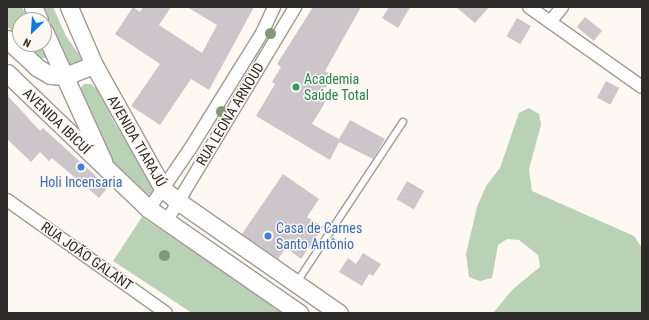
<!DOCTYPE html>
<html>
<head>
<meta charset="utf-8">
<style>
  body { margin:0 }
  #map { position:relative; width:649px; height:320px; overflow:hidden; background:#fdf8f2; font-family:"Roboto Condensed",sans-serif }
  div>[style] { position:absolute }
  [style*='--x'] { left:calc(var(--x)*1px); top:calc(var(--y)*1px); width:calc(var(--w)*1px); rotate:calc(var(--a)*1deg) }
  .green>* { inset:0; background:#b9d1b4 }
  .building>* { inset:0; background:#ccc6cb; transform-origin:0 0 }
  .roads { filter:drop-shadow(1px 0 #a09b96) drop-shadow(-1px 0 #a09b96) drop-shadow(0 1px #a09b96) drop-shadow(0 -1px #a09b96) }
  .lane>* { height:6px; margin:-3px; padding:0 3px; transform-origin:3px; border-radius:3px; background:#fff }
  .street>* { height:12px; margin:-6px; padding:0 6px; transform-origin:6px; border-radius:6px; background:#fff }
  .secondary>* { height:17px; margin:-8.5px; padding:0 8.5px; transform-origin:8.5px; border-radius:8.5px; background:#fff }
  .trees>* { width:11px; height:11px; margin:-5.5px; border-radius:50%; background:#819975 }
  .dots>* { width:11px; height:11px; translate:-50% -50%; box-sizing:border-box; border:2px solid #fdf8f2; border-radius:50% }
  span { translate:-50% -50%; white-space:nowrap; text-align:center; line-height:1.15; -webkit-text-stroke:3px #fdf8f2; paint-order:stroke }
  .leisure-label { font-size:14px; color:#27864d }
  .left { translate:0 -50%; text-align:left }
  .street-label { font-size:14px; color:#2e2c2a }
  .shop-label { font-size:14px; color:#366cbe }
  .frame { position:absolute; inset:0; border:8px solid #2e2c2a; pointer-events:none }
  .north { position:absolute; left:12px; top:12px; width:40px; height:40px; box-sizing:border-box; background:#fdf8f2; border:1px solid #aaa6a2; border-radius:50%; rotate:205deg; font-size:11px; font-weight:700; line-height:16px; text-align:center; color:#2e2c2a }
  .north::after { content:''; display:block; margin:auto; width:14px; height:18px; background:#0e7ce4; clip-path:polygon(50% 0,100% 100%,50% 72%,0 100%) }
</style>
</head>
<body>
<div id="map">
  <div class="green">
    <div style="clip-path:polygon(7px 7px,22px 7px,29px 20px,20px 20px,20px 39px,7px 26px)"></div>
    <div style="clip-path:polygon(42px 7px,53px 7px,66px 36px,84px 62px,69px 67px,57px 44px)"></div>
    <div style="clip-path:polygon(25px 44px,41px 44px,46px 58px,40px 58px)"></div>
    <div style="clip-path:polygon(84px 84px,91px 84px,98px 90px,115px 124px,154px 185px,153px 196px,145px 193px,110px 159px,79px 89px)"></div>
    <div style="clip-path:polygon(529px 108px,539px 114px,541px 125px,529px 169px,532px 191px,634px 236px,642px 248px,642px 313px,493px 313px,513px 289px,540px 267px,538px 255px,519px 240px,507px 239px,498px 245px,492px 278px,480px 281px,469px 277px,466px 254px,477px 207px,486px 186px,500px 168px,519px 113px)"></div>
    <div style="clip-path:polygon(142px 217px,287px 313px,192px 313px,113px 261px)"></div>
  </div>
  <div class="building">
    <div style="clip-path:polygon(133px 7px,140px 12px,143px 7px,171px 7px,159px 25px,202px 53px,217px 25px,187px 7px,254px 7px,209px 90px,191px 79px,160px 125px,131px 106px,160px 64px,115px 34px)"></div>
    <div style="clip-path:polygon(313px 7px,361px 7px,325px 71px,333px 76px,320px 97px,326px 101px,312px 124px,339px 139px,350px 120px,385px 139px,373px 159px,339px 142px,330px 160px,256px 116px,275px 84px,272px 82px,281px 67px,277px 64px)"></div>
    <div style="clip-path:polygon(389px 7px,410px 7px,398px 28px,382px 18px)"></div>
    <div style="clip-path:polygon(456px 7px,489px 7px,475px 23px)"></div>
    <div style="left:585px;top:17px;width:22px;height:13px;rotate:39deg"></div>
    <div style="left:517px;top:18px;width:16px;height:21px;rotate:30deg"></div>
    <div style="left:606px;top:81px;width:15px;height:19px;rotate:28deg"></div>
    <div style="clip-path:polygon(7px 95px,40px 131px,43px 128px,108px 187px,99px 198px,52px 158px,49px 161px,40px 152px,31px 162px,7px 139px)"></div>
    <div style="clip-path:polygon(283px 174px,319px 199px,307px 217px,323px 227px,301px 259px,286px 248px,278px 259px,242px 234px)"></div>
    <div style="left:407px;top:181px;width:20px;height:21px;rotate:30deg"></div>
    <div style="clip-path:polygon(363px 253px,381px 264px,373px 276px,369px 274px,362px 286px,339px 272px,348px 258px,356px 264px)"></div>
  </div>
  <div class="roads">
    <div class="lane">
      <div style="--x:297;--y:282;--w:192;--a:-56.5"></div>
    </div>
    <div class="street">
      <div style="--x:529;--y:7;--w:138;--a:35.3"></div>
      <div style="--x:550;--y:22;--w:19;--a:-51"></div>
      <div style="--x:7;--y:200;--w:195;--a:35.4"></div>
      <div style="--x:149;--y:209;--w:73;--a:-55.7"></div>
      <div style="--x:190;--y:149;--w:137;--a:-58.2"></div>
      <div style="--x:262;--y:33;--w:29;--a:-65"></div>
      <div style="--x:166;--y:222;--w:251;--a:-59"></div>
    </div>
    <div class="secondary">
      <div style="--x:33;--y:7;--w:14;--a:65"></div>
      <div style="--x:69;--y:7;--w:63;--a:66.7"></div>
      <div style="--x:94;--y:65;--w:143;--a:60.8"></div>
      <div style="--x:164;--y:190;--w:19;--a:39"></div>
      <div style="--x:179;--y:202;--w:195;--a:34.8"></div>
      <div style="--x:44;--y:31;--w:143;--a:65.6"></div>
      <div style="--x:7;--y:39;--w:42;--a:43.1"></div>
      <div style="--x:38;--y:68;--w:14;--a:30"></div>
      <div style="--x:50;--y:75;--w:15;--a:4"></div>
      <div style="--x:65;--y:76;--w:31;--a:-21"></div>
      <div style="--x:7;--y:73;--w:197;--a:43.8"></div>
      <div style="--x:149;--y:209;--w:183;--a:34.7"></div>
    </div>
  </div>
  <div class="trees">
    <div style="left:270px;top:33px"></div>
    <div style="left:221px;top:111px"></div>
    <div style="left:164px;top:255px"></div>
  </div>
  <div class="dots">
    <div style="left:296px;top:87px;background:#2e9e5b"></div>
    <div style="left:81px;top:167px;background:#3f7fe0"></div>
    <div style="left:268px;top:236px;background:#3f7fe0"></div>
  </div>
  <div class="leisure-label">
    <span class="left" style="left:304px;top:87px">Academia<br>Saúde Total</span>
  </div>
  <div class="street-label">
    <span style="left:230px;top:114px;rotate:-59deg">RUA LEONA ARNOUD</span>
    <span style="left:57px;top:121px;rotate:44deg">AVENIDA IBICUÍ</span>
    <span style="left:137px;top:141px;rotate:60deg">AVENIDA TIARAJÚ</span>
    <span style="left:87px;top:256px;rotate:35deg">RUA JOÃO GALANT</span>
  </div>
  <div class="shop-label">
    <span style="left:81px;top:182px">Holi Incensaria</span>
    <span class="left" style="left:276px;top:236px">Casa de Carnes<br>Santo Antônio</span>
  </div>
  <div class="frame"></div>
  <div class="north">N</div>
</div>
</body>
</html>
